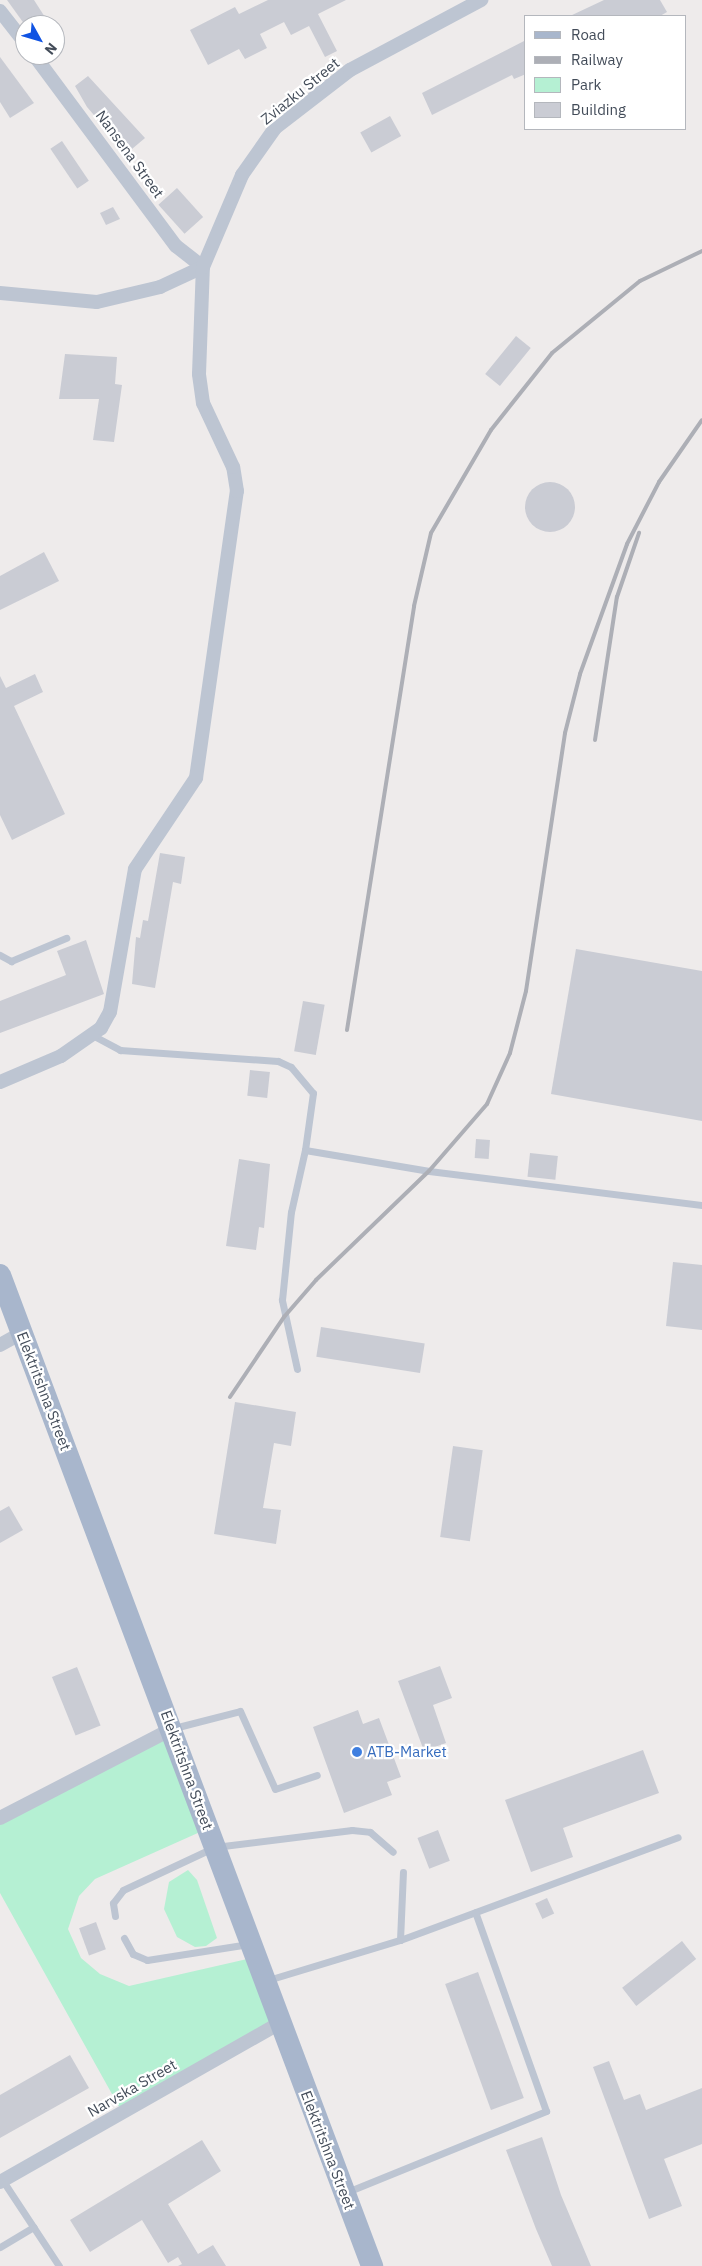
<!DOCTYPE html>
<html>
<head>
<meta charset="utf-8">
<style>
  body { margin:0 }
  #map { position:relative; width:702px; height:2266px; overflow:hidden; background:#eeebeb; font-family:"IBM Plex Sans",sans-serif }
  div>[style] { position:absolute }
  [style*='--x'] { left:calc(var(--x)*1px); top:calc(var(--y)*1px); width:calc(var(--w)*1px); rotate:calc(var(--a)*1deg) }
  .green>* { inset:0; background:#b5f0d3 }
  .building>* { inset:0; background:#caccd4; transform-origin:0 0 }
  .round { border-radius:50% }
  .lane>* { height:7px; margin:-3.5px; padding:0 3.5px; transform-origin:3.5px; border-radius:3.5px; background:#bdc5d2 }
  .street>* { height:14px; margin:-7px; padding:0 7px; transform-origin:7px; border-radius:7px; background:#bdc5d2 }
  .primary>* { height:22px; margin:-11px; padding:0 11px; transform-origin:11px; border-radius:11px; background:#a8b6cc }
  .rail>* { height:4px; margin:-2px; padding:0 2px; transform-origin:2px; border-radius:2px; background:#adafb6 }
  .dots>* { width:14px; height:14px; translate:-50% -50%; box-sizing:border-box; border:2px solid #fff; border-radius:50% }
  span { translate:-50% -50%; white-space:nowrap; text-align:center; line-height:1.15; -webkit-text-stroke:4.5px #fff; paint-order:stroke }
  .street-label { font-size:15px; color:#434c59 }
  .shop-label { font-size:15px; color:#366cbe }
  .left { translate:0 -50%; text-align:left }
  .legend { position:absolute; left:524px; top:15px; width:162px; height:115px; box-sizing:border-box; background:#fff; border:1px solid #b4b7bd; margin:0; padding:6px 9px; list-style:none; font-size:15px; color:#434c59 }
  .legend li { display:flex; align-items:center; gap:10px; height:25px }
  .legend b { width:25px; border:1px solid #b4b7bd }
  .north { position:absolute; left:15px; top:15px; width:50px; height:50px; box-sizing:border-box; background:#fff; border:1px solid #b4b7bd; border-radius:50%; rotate:129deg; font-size:14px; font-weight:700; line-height:20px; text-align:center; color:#434c59 }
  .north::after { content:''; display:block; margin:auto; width:18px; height:22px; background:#1053e3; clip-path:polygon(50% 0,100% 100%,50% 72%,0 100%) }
</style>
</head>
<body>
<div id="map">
  <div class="green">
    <div style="clip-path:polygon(172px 1729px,209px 1828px,95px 1879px,79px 1896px,68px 1929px,81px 1958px,100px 1974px,129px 1986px,256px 1957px,280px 2023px,122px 2112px,0 1893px,0 1818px)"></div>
    <div style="clip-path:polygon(188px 1870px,197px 1880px,217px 1938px,206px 1946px,195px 1947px,177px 1937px,164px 1909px,169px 1882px)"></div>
  </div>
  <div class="building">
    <div style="clip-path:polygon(7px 0,34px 0,50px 25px,25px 25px)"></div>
    <div style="clip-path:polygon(268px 0,346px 0,318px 14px,337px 51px,325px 57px,309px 26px,291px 35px,284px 22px,260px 34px,267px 48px,245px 59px,239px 49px,208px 65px,190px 30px,235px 7px,239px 14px)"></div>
    <div style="clip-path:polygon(604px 0,660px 0,667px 12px,660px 16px,570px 16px)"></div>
    <div style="clip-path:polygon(526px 40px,526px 74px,514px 79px,512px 75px,432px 115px,422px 93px)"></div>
    <div style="clip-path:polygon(0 57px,34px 103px,10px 118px,0 102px)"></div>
    <div style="clip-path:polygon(88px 76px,145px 138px,132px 149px,117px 131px,112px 136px,87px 107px,75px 86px)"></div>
    <div style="left:390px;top:116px;width:23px;height:34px;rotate:61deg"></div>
    <div style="left:62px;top:141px;width:48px;height:14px;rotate:56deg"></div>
    <div style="left:177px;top:188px;width:39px;height:25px;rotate:48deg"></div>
    <div style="clip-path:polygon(113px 207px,120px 219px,106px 225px,100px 213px)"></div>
    <div style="left:516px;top:336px;width:19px;height:49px;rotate:39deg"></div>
    <div style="clip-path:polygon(65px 354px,117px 357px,115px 384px,122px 385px,114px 442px,93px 440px,99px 399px,59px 399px)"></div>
    <div class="round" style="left:525px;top:482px;width:50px;height:50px"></div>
    <div style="clip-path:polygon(44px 552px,59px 581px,0 610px,0 576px)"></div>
    <div style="clip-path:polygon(35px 674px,43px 692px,14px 706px,65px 814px,12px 840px,0 815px,0 676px,6px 688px)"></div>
    <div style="clip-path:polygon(160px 853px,185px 857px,181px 884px,173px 882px,155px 988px,132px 984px,136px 937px,140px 938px,143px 920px,148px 921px)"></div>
    <div style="clip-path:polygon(86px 940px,104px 994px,0 1033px,0 1001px,66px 975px,57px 951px)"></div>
    <div style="clip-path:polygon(576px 949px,702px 971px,702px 1121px,551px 1094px)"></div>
    <div style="left:303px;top:1001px;width:22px;height:51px;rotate:10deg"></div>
    <div style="left:250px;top:1070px;width:20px;height:26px;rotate:6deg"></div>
    <div style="left:476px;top:1139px;width:14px;height:19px;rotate:4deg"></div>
    <div style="left:530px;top:1153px;width:28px;height:24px;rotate:6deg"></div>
    <div style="clip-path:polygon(239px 1159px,270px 1164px,264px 1228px,259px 1227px,256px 1250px,226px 1246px)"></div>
    <div style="clip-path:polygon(673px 1262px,702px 1265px,702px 1330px,666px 1326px)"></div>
    <div style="left:321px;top:1327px;width:105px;height:30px;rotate:9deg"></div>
    <div style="clip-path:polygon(235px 1402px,296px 1412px,291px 1446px,274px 1443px,263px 1508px,281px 1510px,276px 1544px,214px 1534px)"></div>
    <div style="left:453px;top:1446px;width:30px;height:92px;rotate:8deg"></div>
    <div style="clip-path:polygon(9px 1506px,23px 1530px,0 1543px,0 1511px)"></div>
    <div style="clip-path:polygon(440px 1666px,452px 1698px,433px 1705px,446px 1743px,424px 1751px,398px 1681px)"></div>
    <div style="left:77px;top:1667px;width:63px;height:27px;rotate:68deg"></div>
    <div style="clip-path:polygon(358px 1710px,363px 1724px,379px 1718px,401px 1777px,387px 1782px,392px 1795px,344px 1813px,313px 1727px)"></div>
    <div style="clip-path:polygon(643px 1750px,659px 1793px,563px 1828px,573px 1857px,531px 1872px,505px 1800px)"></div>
    <div style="left:438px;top:1830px;width:33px;height:22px;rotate:69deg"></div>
    <div style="left:547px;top:1898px;width:17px;height:13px;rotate:65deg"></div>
    <div style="left:96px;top:1922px;width:29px;height:18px;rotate:70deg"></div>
    <div style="left:682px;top:1941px;width:23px;height:76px;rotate:52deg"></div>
    <div style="left:478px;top:1972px;width:134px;height:35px;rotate:70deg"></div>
    <div style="clip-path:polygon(70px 2055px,89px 2088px,0 2138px,0 2095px)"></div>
    <div style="clip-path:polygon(609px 2061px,624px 2100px,640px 2094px,646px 2110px,702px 2088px,702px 2144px,664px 2159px,682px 2206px,649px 2219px,593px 2067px)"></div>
    <div style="clip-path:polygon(542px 2137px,561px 2195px,591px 2266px,552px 2266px,536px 2229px,506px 2150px)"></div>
    <div style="clip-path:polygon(202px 2140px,221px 2171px,168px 2204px,198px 2254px,213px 2245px,226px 2266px,178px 2266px,182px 2264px,178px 2257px,168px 2263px,142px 2220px,90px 2252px,70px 2220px)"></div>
  </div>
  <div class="lane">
    <div style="--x:0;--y:955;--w:13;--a:29"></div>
    <div style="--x:11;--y:961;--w:60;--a:-22.7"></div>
    <div style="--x:94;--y:1036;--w:30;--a:28"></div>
    <div style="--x:120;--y:1050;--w:158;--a:4"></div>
    <div style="--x:278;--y:1061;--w:14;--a:25"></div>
    <div style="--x:291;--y:1067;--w:34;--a:50"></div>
    <div style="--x:313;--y:1093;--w:58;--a:98"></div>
    <div style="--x:305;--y:1150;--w:126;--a:9.6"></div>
    <div style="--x:429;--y:1171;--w:275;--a:7.1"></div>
    <div style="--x:297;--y:1369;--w:71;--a:-102.3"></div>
    <div style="--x:282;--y:1300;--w:88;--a:-84.2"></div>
    <div style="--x:291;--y:1212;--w:64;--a:-77.3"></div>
    <div style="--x:174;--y:1728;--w:68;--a:-14.4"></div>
    <div style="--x:240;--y:1711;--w:85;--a:65.8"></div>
    <div style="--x:275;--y:1789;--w:44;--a:-18.4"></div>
    <div style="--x:115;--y:1916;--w:13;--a:-99"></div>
    <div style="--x:113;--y:1903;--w:16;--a:-52"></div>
    <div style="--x:123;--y:1890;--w:102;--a:-25.1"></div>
    <div style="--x:215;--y:1847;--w:138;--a:-7.1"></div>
    <div style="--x:352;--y:1830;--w:18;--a:6"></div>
    <div style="--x:370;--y:1832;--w:30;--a:41"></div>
    <div style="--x:124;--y:1938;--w:18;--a:61"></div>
    <div style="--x:133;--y:1954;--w:15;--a:23"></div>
    <div style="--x:147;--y:1960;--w:103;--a:-8.9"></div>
    <div style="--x:400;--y:1940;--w:68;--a:-87.5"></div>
    <div style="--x:268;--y:1980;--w:138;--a:-16.9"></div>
    <div style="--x:400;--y:1940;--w:296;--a:-20.3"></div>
    <div style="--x:3;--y:2181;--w:102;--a:56.6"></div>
    <div style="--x:347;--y:2192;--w:215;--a:-22.1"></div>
    <div style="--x:546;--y:2111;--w:211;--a:-109.6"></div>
    <div style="--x:0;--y:2247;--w:39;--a:-31"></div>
  </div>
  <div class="street">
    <div style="--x:0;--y:11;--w:41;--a:52"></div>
    <div style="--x:34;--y:55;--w:238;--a:53.4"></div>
    <div style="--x:176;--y:246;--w:34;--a:38"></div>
    <div style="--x:0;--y:293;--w:97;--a:5.3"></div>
    <div style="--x:97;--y:302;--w:65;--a:-13.4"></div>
    <div style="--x:160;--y:287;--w:47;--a:-24.9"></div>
    <div style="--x:0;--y:1082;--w:66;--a:-23.1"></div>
    <div style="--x:61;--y:1056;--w:49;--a:-35"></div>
    <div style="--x:101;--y:1028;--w:18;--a:-61"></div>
    <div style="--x:110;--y:1012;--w:145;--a:-80.1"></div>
    <div style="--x:135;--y:869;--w:110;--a:-56.2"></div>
    <div style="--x:196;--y:778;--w:290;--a:-81.9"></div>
    <div style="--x:237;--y:491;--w:24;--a:-99"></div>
    <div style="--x:233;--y:467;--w:71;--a:-115.1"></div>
    <div style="--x:203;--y:403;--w:29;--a:-98"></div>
    <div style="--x:199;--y:374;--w:107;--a:-87.9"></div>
    <div style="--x:203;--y:267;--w:100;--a:-67"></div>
    <div style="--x:242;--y:175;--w:57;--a:-54.9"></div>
    <div style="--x:275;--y:128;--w:95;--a:-37.7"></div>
    <div style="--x:350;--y:70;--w:149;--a:-28.1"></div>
    <div style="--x:0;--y:1345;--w:25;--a:-29"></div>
    <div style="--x:0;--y:1818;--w:194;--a:-27.4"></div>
    <div style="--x:0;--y:2182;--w:322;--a:-29.6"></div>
  </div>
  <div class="primary">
    <div style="--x:0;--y:1275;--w:1059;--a:69.42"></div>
  </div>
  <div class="rail">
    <div style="--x:595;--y:740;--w:145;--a:-81.3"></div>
    <div style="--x:617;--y:597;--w:68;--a:-71"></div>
    <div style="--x:347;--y:1030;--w:429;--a:-81"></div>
    <div style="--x:414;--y:606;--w:75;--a:-76.9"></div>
    <div style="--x:431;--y:533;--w:119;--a:-59.8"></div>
    <div style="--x:491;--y:430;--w:98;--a:-51.6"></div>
    <div style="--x:552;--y:353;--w:114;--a:-39.3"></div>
    <div style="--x:640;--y:281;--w:69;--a:-25.8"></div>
    <div style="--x:230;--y:1397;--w:97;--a:-56"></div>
    <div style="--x:284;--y:1317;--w:49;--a:-49.1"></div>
    <div style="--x:316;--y:1280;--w:157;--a:-44"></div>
    <div style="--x:429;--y:1171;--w:89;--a:-49.1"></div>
    <div style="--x:487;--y:1104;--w:56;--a:-65.7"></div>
    <div style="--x:510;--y:1053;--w:64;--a:-75.5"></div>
    <div style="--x:526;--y:991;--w:261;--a:-81.4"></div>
    <div style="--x:565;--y:733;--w:61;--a:-75.7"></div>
    <div style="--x:580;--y:674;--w:138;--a:-70.1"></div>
    <div style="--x:627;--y:544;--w:70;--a:-62.7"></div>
    <div style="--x:659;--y:482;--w:75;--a:-55.3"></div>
  </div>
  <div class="dots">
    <div style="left:357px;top:1752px;background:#3f7fe0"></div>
  </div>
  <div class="street-label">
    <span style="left:300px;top:91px;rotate:-39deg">Zviazku Street</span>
    <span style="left:130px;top:154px;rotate:54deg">Nansena Street</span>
    <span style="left:44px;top:1391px;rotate:69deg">Elektritshna Street</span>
    <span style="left:187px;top:1770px;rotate:70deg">Elektritshna Street</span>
    <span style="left:132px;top:2088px;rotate:-30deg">Narvska Street</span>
    <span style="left:328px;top:2150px;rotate:69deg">Elektritshna Street</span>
  </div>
  <div class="shop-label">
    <span class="left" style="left:367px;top:1752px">ATB-Market</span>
  </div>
  <ul class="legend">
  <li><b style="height:6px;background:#a8b6cc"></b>Road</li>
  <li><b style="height:6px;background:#adafb6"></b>Railway</li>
  <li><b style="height:14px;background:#b5f0d3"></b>Park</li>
  <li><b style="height:14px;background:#caccd4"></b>Building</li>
  </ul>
  <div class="north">N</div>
</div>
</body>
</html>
